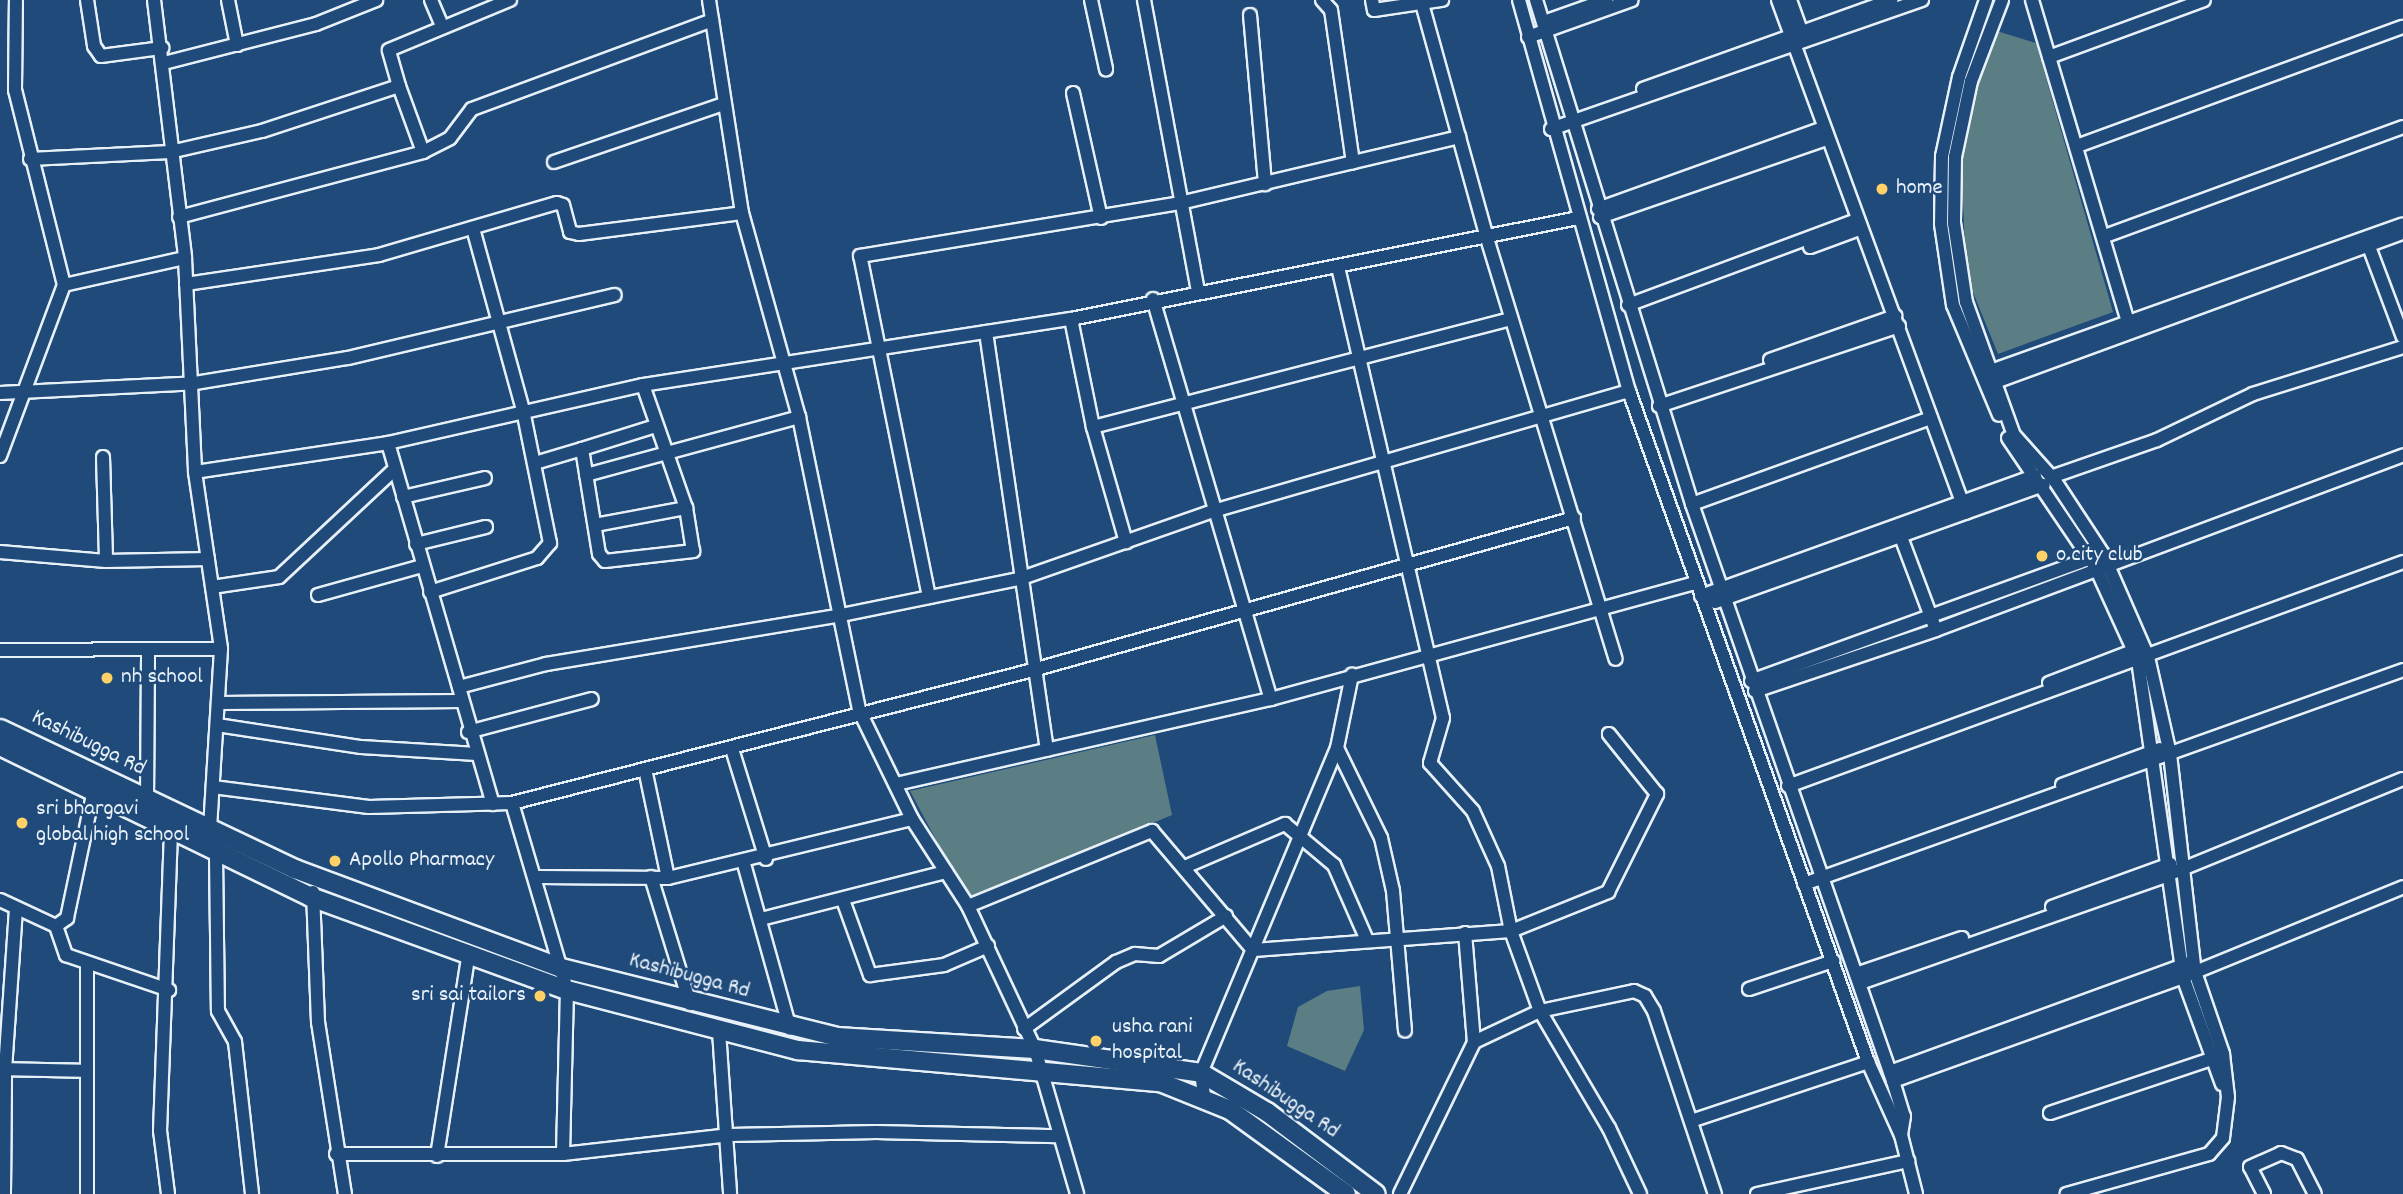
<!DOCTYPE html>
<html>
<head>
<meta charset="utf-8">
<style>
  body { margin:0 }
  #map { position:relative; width:2403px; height:1194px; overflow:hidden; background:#1f4a7a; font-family:Dekko,sans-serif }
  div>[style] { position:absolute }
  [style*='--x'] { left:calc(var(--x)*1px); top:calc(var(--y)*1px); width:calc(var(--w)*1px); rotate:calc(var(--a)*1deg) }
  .green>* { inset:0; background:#5a7e83 }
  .roads { filter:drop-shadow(2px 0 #e8f1f8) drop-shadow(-2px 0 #e8f1f8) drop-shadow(0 2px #e8f1f8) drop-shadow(0 -2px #e8f1f8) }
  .minor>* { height:12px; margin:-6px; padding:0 6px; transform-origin:6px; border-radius:6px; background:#1f4a7a }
  .secondary>* { height:18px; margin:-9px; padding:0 9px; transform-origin:9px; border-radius:9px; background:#1f4a7a }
  .dots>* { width:19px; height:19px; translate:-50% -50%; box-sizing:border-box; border:4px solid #1f4a7a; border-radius:50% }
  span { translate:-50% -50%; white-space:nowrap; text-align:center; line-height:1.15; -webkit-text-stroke:5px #1f4a7a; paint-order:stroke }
  .poi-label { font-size:23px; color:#e8f1f8 }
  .left { translate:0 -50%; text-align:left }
  .right { translate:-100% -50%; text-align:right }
  .street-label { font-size:23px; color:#e8f1f8 }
</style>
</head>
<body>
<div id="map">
  <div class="green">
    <div style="clip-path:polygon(1997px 31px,2036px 43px,2113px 312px,1998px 354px,1966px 275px,1961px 154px,1976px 87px)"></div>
    <div style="clip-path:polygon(1155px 735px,1172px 815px,968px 900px,910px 791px)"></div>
    <div style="clip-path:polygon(1360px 986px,1364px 1030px,1345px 1071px,1287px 1046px,1298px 1007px,1327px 991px)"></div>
  </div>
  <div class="roads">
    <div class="minor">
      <div style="--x:87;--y:0;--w:47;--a:81.3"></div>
      <div style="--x:94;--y:46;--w:12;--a:55"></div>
      <div style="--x:101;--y:56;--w:62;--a:-7.5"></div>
      <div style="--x:154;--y:0;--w:260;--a:83.1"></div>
      <div style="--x:185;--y:258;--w:214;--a:87.3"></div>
      <div style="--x:195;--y:472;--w:179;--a:81.6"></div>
      <div style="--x:221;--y:649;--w:180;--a:93.5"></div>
      <div style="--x:210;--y:829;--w:26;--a:77"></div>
      <div style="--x:216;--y:854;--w:157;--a:89.3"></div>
      <div style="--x:218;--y:1011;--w:35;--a:61"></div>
      <div style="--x:235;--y:1042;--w:153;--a:83.6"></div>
      <div style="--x:228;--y:0;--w:46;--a:78.7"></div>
      <div style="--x:431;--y:0;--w:28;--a:67"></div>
      <div style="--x:709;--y:0;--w:216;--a:81.2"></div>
      <div style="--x:742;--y:213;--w:212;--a:74.4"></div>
      <div style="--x:799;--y:417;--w:299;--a:78.4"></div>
      <div style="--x:859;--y:710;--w:121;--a:64.1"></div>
      <div style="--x:912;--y:819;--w:103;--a:57.2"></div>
      <div style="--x:968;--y:906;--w:158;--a:64.9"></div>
      <div style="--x:1035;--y:1049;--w:151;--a:73.8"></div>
      <div style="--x:1091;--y:0;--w:71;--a:77.7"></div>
      <div style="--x:1144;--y:0;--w:295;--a:79.5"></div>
      <div style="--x:1322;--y:0;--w:13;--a:48"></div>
      <div style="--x:1331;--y:10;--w:154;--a:81.8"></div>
      <div style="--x:1372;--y:0;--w:10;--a:79"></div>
      <div style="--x:1374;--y:10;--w:69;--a:-8.4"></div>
      <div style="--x:1421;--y:0;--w:244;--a:74.5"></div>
      <div style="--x:1486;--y:235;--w:443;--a:73"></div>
      <div style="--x:1519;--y:0;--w:406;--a:74.3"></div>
      <div style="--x:1629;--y:391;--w:712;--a:70.39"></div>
      <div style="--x:1868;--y:1062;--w:80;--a:65.7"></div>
      <div style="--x:1901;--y:1135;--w:61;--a:75.7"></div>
      <div style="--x:1536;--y:0;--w:528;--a:72.8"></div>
      <div style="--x:1692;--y:504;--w:611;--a:70.79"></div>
      <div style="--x:1893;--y:1081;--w:37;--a:73"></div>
      <div style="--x:1904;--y:1116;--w:19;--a:99"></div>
      <div style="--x:1778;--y:0;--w:546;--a:69.87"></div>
      <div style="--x:1790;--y:0;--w:41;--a:70.3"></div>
      <div style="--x:1986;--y:0;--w:82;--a:109.3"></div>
      <div style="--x:1959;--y:77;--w:81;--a:102.1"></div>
      <div style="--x:1942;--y:156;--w:68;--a:90.8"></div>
      <div style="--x:1941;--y:224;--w:82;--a:81.6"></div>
      <div style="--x:1953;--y:305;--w:119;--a:67.3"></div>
      <div style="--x:2002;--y:0;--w:87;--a:110.9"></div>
      <div style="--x:1971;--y:81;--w:78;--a:101.9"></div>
      <div style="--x:1955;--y:157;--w:66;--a:90.9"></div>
      <div style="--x:1954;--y:223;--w:80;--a:81.4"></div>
      <div style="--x:1966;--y:302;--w:141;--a:70.2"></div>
      <div style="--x:2014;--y:435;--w:62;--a:48.3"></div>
      <div style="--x:2055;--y:481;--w:87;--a:56.7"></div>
      <div style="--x:2103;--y:554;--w:112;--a:66.4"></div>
      <div style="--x:2148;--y:657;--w:99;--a:77.2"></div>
      <div style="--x:2170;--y:754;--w:219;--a:83.5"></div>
      <div style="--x:2195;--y:972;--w:87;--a:71.1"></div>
      <div style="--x:2223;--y:1054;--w:43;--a:83.4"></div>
      <div style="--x:2228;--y:1097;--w:41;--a:97"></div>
      <div style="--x:2223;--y:1138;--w:21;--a:131"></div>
      <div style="--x:2209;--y:1154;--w:148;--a:164.3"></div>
      <div style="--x:2032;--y:0;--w:333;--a:73.4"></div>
      <div style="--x:1250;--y:15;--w:170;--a:84.9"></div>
      <div style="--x:1544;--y:22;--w:66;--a:-19.5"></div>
      <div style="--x:1528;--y:37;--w:110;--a:-19.6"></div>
      <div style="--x:2049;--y:57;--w:165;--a:-20.2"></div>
      <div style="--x:164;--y:63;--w:157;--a:-14.4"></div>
      <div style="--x:316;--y:24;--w:65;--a:-21.8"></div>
      <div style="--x:399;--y:86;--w:70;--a:70"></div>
      <div style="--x:1643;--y:89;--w:264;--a:-19.7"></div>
      <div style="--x:1073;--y:93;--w:128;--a:77.4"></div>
      <div style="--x:1551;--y:129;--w:393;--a:-19.2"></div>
      <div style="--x:2077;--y:146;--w:347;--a:-20.1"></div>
      <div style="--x:30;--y:159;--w:140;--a:-2.9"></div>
      <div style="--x:170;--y:152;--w:94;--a:-12.9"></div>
      <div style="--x:262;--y:131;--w:144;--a:-18.2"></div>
      <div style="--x:399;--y:86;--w:37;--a:-106"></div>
      <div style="--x:389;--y:50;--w:131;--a:-22.5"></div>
      <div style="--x:554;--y:162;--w:179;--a:-18.9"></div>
      <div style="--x:1598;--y:209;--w:239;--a:-19.8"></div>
      <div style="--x:179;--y:217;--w:253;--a:-14.9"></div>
      <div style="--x:423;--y:152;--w:30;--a:-27"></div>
      <div style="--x:450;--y:138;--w:36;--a:-53"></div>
      <div style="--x:472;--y:109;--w:256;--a:-20.3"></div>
      <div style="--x:1600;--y:217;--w:240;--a:-19"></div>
      <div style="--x:2105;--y:236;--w:317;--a:-20.1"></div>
      <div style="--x:2368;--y:244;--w:99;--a:69.4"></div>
      <div style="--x:1810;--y:247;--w:52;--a:-20.2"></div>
      <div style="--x:1338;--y:267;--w:463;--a:76.9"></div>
      <div style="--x:1443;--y:718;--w:47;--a:106.1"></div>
      <div style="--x:1430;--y:763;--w:64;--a:48.1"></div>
      <div style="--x:1473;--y:811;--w:60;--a:65.6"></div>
      <div style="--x:1498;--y:866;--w:66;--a:78.7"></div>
      <div style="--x:1511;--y:931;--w:85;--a:70.1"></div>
      <div style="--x:1540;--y:1011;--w:136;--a:59.5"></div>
      <div style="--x:1609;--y:1128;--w:73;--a:64.8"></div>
      <div style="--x:186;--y:284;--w:195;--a:-8.5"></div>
      <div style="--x:379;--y:255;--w:185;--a:-16.3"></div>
      <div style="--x:557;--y:203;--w:6;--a:18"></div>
      <div style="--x:563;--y:205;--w:28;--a:75"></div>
      <div style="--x:570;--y:232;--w:9;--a:13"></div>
      <div style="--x:579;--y:234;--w:164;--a:-7.3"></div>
      <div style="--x:64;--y:285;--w:124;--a:-12.6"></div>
      <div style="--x:1153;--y:299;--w:417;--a:73.6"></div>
      <div style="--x:1628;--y:305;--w:243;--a:-20.4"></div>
      <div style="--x:1071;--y:319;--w:110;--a:78.5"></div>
      <div style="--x:1093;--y:427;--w:120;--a:74"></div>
      <div style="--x:986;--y:332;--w:422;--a:81.7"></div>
      <div style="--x:1770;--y:360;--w:133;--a:-19.4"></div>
      <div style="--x:1991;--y:371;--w:437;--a:-19.6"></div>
      <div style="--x:1995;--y:382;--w:434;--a:-20.1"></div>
      <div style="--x:0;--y:393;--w:195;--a:-2.9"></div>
      <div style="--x:195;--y:383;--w:155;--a:-9.3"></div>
      <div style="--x:348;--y:358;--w:274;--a:-13.3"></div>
      <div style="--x:1659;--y:406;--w:253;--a:-18.4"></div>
      <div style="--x:1093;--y:427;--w:432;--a:-14.5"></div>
      <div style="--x:2008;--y:438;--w:157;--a:55.9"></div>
      <div style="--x:2096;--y:568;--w:101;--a:65.5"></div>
      <div style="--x:2138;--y:660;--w:320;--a:81.9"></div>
      <div style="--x:2183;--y:977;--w:114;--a:70"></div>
      <div style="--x:388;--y:443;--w:376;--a:73.8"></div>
      <div style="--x:582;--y:449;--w:77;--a:-17.3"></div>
      <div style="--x:0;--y:456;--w:183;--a:-69.5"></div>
      <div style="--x:64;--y:285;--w:201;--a:-104.1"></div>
      <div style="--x:15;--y:90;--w:90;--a:-89.4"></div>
      <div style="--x:103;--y:457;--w:104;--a:88.3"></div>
      <div style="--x:535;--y:463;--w:49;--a:-16.6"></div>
      <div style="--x:582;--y:449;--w:106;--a:80.8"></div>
      <div style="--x:599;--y:554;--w:9;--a:49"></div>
      <div style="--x:605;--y:561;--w:89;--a:-6.5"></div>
      <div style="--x:693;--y:551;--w:44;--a:-99.2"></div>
      <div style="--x:686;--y:508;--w:130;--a:-109.3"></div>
      <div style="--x:195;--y:472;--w:195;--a:-8.5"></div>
      <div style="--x:388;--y:443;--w:262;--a:-12.8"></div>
      <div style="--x:643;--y:385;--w:433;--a:-8.8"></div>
      <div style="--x:1071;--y:319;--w:517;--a:-11.27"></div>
      <div style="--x:586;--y:475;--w:221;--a:-15.2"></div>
      <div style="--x:2051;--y:477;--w:112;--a:-19.2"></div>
      <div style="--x:2157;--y:440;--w:106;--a:-25.6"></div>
      <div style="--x:2253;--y:394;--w:157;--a:-17.4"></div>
      <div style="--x:403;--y:497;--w:84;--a:-13"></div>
      <div style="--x:1692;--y:504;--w:254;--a:-19.8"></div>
      <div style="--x:595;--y:525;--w:93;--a:-10.6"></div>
      <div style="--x:1901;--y:537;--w:94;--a:69.4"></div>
      <div style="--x:416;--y:544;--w:72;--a:-13.7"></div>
      <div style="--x:0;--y:552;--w:106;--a:4.9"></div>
      <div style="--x:106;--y:561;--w:102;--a:-1.1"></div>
      <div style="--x:212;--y:587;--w:68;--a:-8.5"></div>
      <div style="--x:279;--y:577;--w:158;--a:-43"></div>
      <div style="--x:430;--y:592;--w:112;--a:-17.6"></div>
      <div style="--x:537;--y:558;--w:20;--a:-49"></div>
      <div style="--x:550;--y:543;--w:136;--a:-101.5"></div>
      <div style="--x:523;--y:410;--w:189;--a:-105.4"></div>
      <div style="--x:318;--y:595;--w:108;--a:-15.6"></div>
      <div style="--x:1701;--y:596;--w:355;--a:-19.8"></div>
      <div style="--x:929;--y:597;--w:348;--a:-101.4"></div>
      <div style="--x:860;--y:256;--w:324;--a:-9.4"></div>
      <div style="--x:1180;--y:203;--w:287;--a:-13.3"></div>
      <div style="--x:1715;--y:602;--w:349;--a:-19.6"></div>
      <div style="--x:0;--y:650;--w:221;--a:-0.3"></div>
      <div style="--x:1751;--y:681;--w:368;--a:-19.9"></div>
      <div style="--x:2049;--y:683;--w:97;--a:-21"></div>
      <div style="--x:459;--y:687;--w:90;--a:-14.8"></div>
      <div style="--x:546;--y:664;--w:295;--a:-9.4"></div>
      <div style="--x:837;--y:616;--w:186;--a:-11.5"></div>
      <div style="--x:1019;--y:579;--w:206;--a:-19.3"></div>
      <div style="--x:1213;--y:511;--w:433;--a:-16.1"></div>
      <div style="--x:1755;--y:691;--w:191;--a:-18.6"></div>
      <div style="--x:1936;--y:630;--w:499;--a:-20.5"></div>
      <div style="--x:220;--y:703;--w:242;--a:-0.5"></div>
      <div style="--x:217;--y:725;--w:146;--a:8.7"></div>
      <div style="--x:361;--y:747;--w:116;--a:3.5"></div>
      <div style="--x:468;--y:732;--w:128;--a:-14.9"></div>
      <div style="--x:1337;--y:748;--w:100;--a:63.9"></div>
      <div style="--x:1381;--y:838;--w:54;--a:77.2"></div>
      <div style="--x:1393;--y:891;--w:140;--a:85.1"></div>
      <div style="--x:732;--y:749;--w:115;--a:72.8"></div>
      <div style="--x:645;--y:769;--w:111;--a:78.1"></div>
      <div style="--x:896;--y:784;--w:385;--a:-12.8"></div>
      <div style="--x:1271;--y:699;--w:441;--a:-15.3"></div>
      <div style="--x:2062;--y:785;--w:104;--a:-20.2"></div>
      <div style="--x:1788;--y:786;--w:655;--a:-20.01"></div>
      <div style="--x:213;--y:787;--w:157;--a:7.3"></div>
      <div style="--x:369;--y:807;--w:143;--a:-1.6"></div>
      <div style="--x:512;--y:803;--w:538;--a:-14.32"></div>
      <div style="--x:1033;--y:670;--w:562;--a:-15.69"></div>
      <div style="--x:147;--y:800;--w:149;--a:-89.6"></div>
      <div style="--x:512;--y:803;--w:195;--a:73.6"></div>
      <div style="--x:567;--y:990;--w:164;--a:91.4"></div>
      <div style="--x:744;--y:864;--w:171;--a:74.4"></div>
      <div style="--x:1187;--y:866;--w:107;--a:-23.2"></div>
      <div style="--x:1285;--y:824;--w:64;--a:39.9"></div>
      <div style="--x:1334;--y:865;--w:82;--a:66.3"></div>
      <div style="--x:538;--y:877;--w:130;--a:0.4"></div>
      <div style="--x:668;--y:878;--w:251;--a:-13.6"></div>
      <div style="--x:651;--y:877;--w:133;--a:72.9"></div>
      <div style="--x:1804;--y:884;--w:636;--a:-19.66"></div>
      <div style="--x:313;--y:892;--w:130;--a:87.8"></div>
      <div style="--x:318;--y:1022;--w:174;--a:81.1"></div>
      <div style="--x:0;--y:900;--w:62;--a:24.9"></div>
      <div style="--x:56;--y:926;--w:31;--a:71"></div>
      <div style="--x:66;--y:955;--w:109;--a:18.8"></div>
      <div style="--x:843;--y:900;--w:80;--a:70.2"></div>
      <div style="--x:870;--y:975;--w:75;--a:-7.7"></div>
      <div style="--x:944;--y:965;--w:48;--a:-23.4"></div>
      <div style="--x:968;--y:906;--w:199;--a:-22.2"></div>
      <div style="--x:1152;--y:831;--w:156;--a:49.7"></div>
      <div style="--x:1253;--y:950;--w:259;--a:-4.2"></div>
      <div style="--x:1511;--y:931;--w:105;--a:-21.9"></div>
      <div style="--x:1608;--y:892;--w:110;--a:-63.4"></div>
      <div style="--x:1657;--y:794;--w:77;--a:-128.7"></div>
      <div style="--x:2052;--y:907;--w:126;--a:-20"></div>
      <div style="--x:761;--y:919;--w:191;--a:-14.3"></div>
      <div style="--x:56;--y:926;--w:14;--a:-36"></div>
      <div style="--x:67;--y:918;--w:136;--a:-78.1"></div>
      <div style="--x:1465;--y:933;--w:109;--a:85.3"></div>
      <div style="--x:1856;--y:974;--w:112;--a:-18.8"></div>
      <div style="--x:1860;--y:983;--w:323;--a:-19.3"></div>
      <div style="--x:2165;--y:876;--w:257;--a:-22.2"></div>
      <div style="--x:1749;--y:989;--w:89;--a:-18.4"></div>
      <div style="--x:1024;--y:1029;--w:114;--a:-36.1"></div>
      <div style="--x:1116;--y:962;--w:21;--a:-23"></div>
      <div style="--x:1135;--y:954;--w:24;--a:5"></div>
      <div style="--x:1159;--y:956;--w:78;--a:-30.8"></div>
      <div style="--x:719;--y:1031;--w:163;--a:86.1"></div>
      <div style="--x:0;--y:1069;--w:87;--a:1.3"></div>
      <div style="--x:1890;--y:1072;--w:318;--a:-20"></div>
      <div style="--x:1893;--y:1081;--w:308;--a:-19.7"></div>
      <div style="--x:2183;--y:977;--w:238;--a:-22.2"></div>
      <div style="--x:1204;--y:1096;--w:23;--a:-97"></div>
      <div style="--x:1201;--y:1073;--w:352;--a:-67.3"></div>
      <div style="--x:1337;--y:748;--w:75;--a:-78.4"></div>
      <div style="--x:2050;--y:1113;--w:170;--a:-18.5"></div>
      <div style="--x:1691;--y:1121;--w:187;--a:-18.4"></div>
      <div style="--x:336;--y:1154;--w:227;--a:0"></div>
      <div style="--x:563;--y:1154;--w:168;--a:-6.5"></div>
      <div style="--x:730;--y:1135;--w:146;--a:-1.2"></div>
      <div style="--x:876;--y:1132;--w:183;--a:1.3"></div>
      <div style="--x:437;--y:1156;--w:201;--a:-81.1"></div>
      <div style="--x:4;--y:1194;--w:124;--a:-89.5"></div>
      <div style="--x:5;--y:1070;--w:162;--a:-86.1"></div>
      <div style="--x:87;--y:1194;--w:228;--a:-90"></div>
      <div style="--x:168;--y:1194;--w:64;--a:-97.2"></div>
      <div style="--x:160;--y:1131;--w:307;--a:-87.9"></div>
      <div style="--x:1400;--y:1194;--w:169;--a:-64"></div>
      <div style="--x:1474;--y:1042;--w:73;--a:-25.2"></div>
      <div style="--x:1540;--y:1011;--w:96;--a:-12"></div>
      <div style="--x:1634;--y:991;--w:12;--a:24"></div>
      <div style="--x:1645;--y:996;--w:17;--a:59"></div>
      <div style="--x:1654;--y:1011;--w:193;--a:71.6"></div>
      <div style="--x:1757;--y:1194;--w:155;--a:-12.3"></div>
      <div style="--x:2264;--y:1194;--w:30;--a:-117"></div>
      <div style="--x:2250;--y:1167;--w:34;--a:-24"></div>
      <div style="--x:2281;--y:1153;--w:17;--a:21"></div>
      <div style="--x:2297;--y:1159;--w:39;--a:63"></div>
    </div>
    <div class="secondary">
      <div style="--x:0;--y:729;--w:327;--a:25.4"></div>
      <div style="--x:295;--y:869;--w:284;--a:20.4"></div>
      <div style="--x:561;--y:968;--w:284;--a:14"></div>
      <div style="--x:837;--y:1037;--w:198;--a:3.5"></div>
      <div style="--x:1035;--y:1049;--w:168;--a:8.2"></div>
      <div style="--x:1201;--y:1073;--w:77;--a:30.6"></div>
      <div style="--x:1267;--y:1112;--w:136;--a:37"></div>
      <div style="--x:0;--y:746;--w:346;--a:25.9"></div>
      <div style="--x:311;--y:897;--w:272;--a:20"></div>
      <div style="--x:567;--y:990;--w:239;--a:14.6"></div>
      <div style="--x:798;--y:1050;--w:363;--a:5.1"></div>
      <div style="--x:1160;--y:1082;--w:75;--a:21.8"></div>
      <div style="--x:1230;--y:1110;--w:143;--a:35.9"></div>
    </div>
  </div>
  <div class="dots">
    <div style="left:1882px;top:189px;background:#ffd166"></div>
    <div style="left:2042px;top:556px;background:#ffd166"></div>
    <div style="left:107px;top:678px;background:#ffd166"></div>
    <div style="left:22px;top:823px;background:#ffd166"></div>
    <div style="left:335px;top:861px;background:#ffd166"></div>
    <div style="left:540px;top:996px;background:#ffd166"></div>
    <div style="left:1096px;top:1041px;background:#ffd166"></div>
  </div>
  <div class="poi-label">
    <span class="left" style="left:1896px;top:189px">home</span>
    <span class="left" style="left:2056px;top:556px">o city club</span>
    <span class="left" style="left:121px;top:678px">nh school</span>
    <span class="left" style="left:36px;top:823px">sri bhargavi<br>global high school</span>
    <span class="left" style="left:349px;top:861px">Apollo Pharmacy</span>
    <span class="right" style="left:526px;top:996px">sri sai tailors</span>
    <span class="left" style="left:1112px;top:1041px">usha rani<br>hospital</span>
  </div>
  <div class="street-label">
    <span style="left:88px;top:744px;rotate:26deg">Kashibugga Rd</span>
    <span style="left:689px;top:977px;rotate:15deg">Kashibugga Rd</span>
    <span style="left:1285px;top:1100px;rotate:34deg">Kashibugga Rd</span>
  </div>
</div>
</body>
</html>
